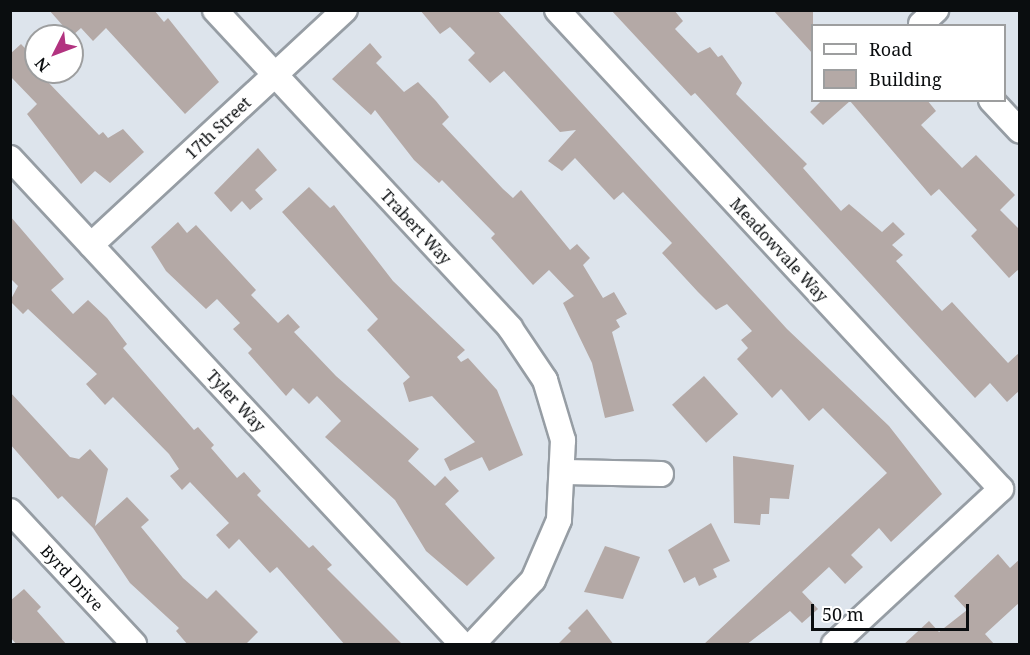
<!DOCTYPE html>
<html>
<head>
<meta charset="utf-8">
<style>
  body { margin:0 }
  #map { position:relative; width:1030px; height:655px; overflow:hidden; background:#dde4ec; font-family:"Noto Serif",serif }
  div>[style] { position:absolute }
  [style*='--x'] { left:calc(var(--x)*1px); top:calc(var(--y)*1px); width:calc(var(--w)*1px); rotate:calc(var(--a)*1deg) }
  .building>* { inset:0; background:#b4a9a6; transform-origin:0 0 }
  .roads { filter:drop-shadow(2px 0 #969da4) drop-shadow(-2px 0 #969da4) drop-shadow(0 2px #969da4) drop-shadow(0 -2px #969da4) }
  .minor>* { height:24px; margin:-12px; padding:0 12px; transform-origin:12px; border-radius:12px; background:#fff }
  span { translate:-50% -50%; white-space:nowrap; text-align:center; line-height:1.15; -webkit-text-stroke:4.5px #fff; paint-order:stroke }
  .street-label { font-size:16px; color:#0a0d0f }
  .frame { position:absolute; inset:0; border:12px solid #0a0d0f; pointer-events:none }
  .legend { position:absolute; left:811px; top:24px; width:195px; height:78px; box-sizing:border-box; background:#fff; border:2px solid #9d9e9f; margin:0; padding:8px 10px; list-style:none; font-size:18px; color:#0a0d0f }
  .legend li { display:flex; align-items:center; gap:12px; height:30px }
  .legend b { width:30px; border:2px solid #9d9e9f }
  .north { position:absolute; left:24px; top:24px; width:60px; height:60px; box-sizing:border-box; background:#fff; border:2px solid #9d9e9f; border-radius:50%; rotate:228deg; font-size:16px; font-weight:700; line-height:24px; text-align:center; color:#0a0d0f }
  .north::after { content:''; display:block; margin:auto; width:21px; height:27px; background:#b23380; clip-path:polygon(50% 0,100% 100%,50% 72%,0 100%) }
  .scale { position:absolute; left:811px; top:604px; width:158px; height:27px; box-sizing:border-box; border:3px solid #0a0d0f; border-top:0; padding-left:8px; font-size:18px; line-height:21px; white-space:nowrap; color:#0a0d0f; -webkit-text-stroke:4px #fff; paint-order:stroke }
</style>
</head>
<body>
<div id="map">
  <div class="building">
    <div style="clip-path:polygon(49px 10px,154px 10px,164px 22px,168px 18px,219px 82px,185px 114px,106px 28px,93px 41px,81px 28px,72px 36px)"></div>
    <div style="clip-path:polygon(420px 10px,497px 10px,787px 329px,889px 426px,942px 494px,891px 542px,879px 528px,851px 555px,863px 567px,845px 584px,829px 567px,802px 592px,818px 609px,802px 623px,790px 611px,746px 645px,703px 645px,887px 473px,823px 408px,809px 421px,781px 389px,772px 398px,737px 359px,748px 348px,741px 340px,752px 331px,727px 304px,716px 310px,698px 292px,662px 253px,672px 243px,623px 192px,614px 200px,575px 158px,562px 171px,548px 161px,576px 130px,560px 132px,504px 71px,490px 83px,468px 60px,475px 53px,450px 27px,440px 34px)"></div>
    <div style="clip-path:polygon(611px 10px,674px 10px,683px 21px,675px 29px,698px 53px,710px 47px,718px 57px,722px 55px,742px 83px,736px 94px,807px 164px,803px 168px,841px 211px,849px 204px,882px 232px,893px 222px,905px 234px,892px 245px,903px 255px,896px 261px,942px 311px,952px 302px,1008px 363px,1020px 352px,1020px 390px,1007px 402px,990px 383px,975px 398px,695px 93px,691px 96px)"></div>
    <div style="clip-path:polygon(773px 10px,813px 10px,813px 54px)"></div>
    <div style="clip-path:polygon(370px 43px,382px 57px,376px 63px,404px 92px,418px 82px,436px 101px,449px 117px,442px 124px,503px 189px,513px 198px,521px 190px,570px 250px,577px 244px,590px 258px,583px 265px,603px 298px,614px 292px,627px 314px,616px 320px,620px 327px,612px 332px,634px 411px,605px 418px,592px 363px,563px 303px,574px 296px,549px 270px,533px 285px,491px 238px,495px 234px,442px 180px,439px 183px,414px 160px,375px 110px,371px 115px,332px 79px)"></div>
    <div style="clip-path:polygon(21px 44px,36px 60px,32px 72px,54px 72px,46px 80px,99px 135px,103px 132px,108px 138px,123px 129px,144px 152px,110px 183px,95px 171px,81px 184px,27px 114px,37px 104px,10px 76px,10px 54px)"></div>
    <div style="clip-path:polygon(822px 100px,927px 100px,936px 111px,921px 125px,962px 168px,976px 155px,1015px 195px,1000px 210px,1020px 230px,1020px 268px,1009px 278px,971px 236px,977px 230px,939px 189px,931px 196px,850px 101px,823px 125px,810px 112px)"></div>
    <div style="clip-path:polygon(258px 148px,277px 170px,255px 190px,263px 199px,250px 210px,242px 201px,231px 212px,214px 193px)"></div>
    <div style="clip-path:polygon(309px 187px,330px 208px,334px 205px,393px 281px,465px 350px,457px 357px,461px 362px,468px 358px,497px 390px,523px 455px,489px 471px,482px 457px,450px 471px,444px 459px,475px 442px,432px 396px,409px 402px,403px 383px,410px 377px,367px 330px,378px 319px,282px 212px)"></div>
    <div style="clip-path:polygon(10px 216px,64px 279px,51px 290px,73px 314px,88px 300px,107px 318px,127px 344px,123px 348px,194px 430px,198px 427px,214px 445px,211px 448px,237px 478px,244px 472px,261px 491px,257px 495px,309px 548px,313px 545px,332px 565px,327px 569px,403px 645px,345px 645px,277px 567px,270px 573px,239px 539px,229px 549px,216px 535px,229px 523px,190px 482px,182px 490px,170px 476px,179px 469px,169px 454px,113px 397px,105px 405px,86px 384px,97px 374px,28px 309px,23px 314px,10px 301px,18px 286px,10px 278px)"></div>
    <div style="clip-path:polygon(178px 222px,187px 233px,196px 225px,256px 290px,251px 295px,278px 323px,288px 314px,300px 327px,294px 332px,336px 376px,419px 449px,408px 461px,435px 486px,445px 476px,459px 491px,445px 504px,495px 558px,467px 586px,426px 551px,395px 500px,325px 437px,341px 421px,317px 396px,309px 404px,293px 388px,286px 396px,248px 353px,252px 349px,233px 329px,240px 323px,217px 299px,206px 309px,166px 271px,151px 247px)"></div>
    <div style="left:704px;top:376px;width:51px;height:43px;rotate:48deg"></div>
    <div style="clip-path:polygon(10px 392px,70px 457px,79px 459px,90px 449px,108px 469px,95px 526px,127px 497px,149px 520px,141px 527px,183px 578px,207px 599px,216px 590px,258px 632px,245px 645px,188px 645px,176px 631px,179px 628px,130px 583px,93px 528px,62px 496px,58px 499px,10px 444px)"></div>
    <div style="clip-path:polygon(733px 456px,794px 465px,789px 499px,770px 498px,769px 514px,761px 514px,760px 525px,734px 523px)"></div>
    <div style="clip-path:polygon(711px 523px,730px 561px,713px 569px,717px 577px,699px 586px,695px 577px,684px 583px,668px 550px)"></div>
    <div style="clip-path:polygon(605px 546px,640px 557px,623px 599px,584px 592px)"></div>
    <div style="clip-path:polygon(998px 554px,1010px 568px,1020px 559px,1020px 602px,985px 634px,995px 645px,903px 645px,929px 621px,939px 632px,967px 610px,954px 596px)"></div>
    <div style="clip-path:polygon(24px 589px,41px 607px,37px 611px,67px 645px,17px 645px,10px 637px,10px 601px)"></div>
    <div style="clip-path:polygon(587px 609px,614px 645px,557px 645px,571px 631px,568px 628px)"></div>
  </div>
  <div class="roads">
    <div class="minor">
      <div style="--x:215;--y:10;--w:434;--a:47.1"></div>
      <div style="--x:510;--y:328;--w:63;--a:56.1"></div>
      <div style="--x:545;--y:380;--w:63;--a:73.3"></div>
      <div style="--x:563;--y:440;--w:80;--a:92.9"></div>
      <div style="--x:559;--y:520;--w:65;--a:113.4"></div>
      <div style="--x:533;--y:580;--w:88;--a:133.2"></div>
      <div style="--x:557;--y:10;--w:653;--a:47.17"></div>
      <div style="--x:1001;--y:489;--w:228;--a:137.1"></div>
      <div style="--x:921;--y:24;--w:21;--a:-43"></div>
      <div style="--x:991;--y:100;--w:42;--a:46.9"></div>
      <div style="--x:10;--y:158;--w:664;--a:47.08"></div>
      <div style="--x:91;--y:245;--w:346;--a:-42.8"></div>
      <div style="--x:565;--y:472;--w:96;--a:1.2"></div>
      <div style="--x:10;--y:511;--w:182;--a:47"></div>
    </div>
  </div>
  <div class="street-label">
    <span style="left:218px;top:128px;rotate:-43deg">17th Street</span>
    <span style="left:416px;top:227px;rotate:47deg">Trabert Way</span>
    <span style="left:779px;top:250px;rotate:47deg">Meadowvale Way</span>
    <span style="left:236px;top:401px;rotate:47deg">Tyler Way</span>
    <span style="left:72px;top:578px;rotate:47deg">Byrd Drive</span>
  </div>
  <div class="frame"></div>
  <ul class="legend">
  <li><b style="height:8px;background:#fff"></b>Road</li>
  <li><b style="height:16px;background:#b4a9a6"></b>Building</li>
  </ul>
  <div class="north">N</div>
  <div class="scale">50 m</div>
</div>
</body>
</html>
